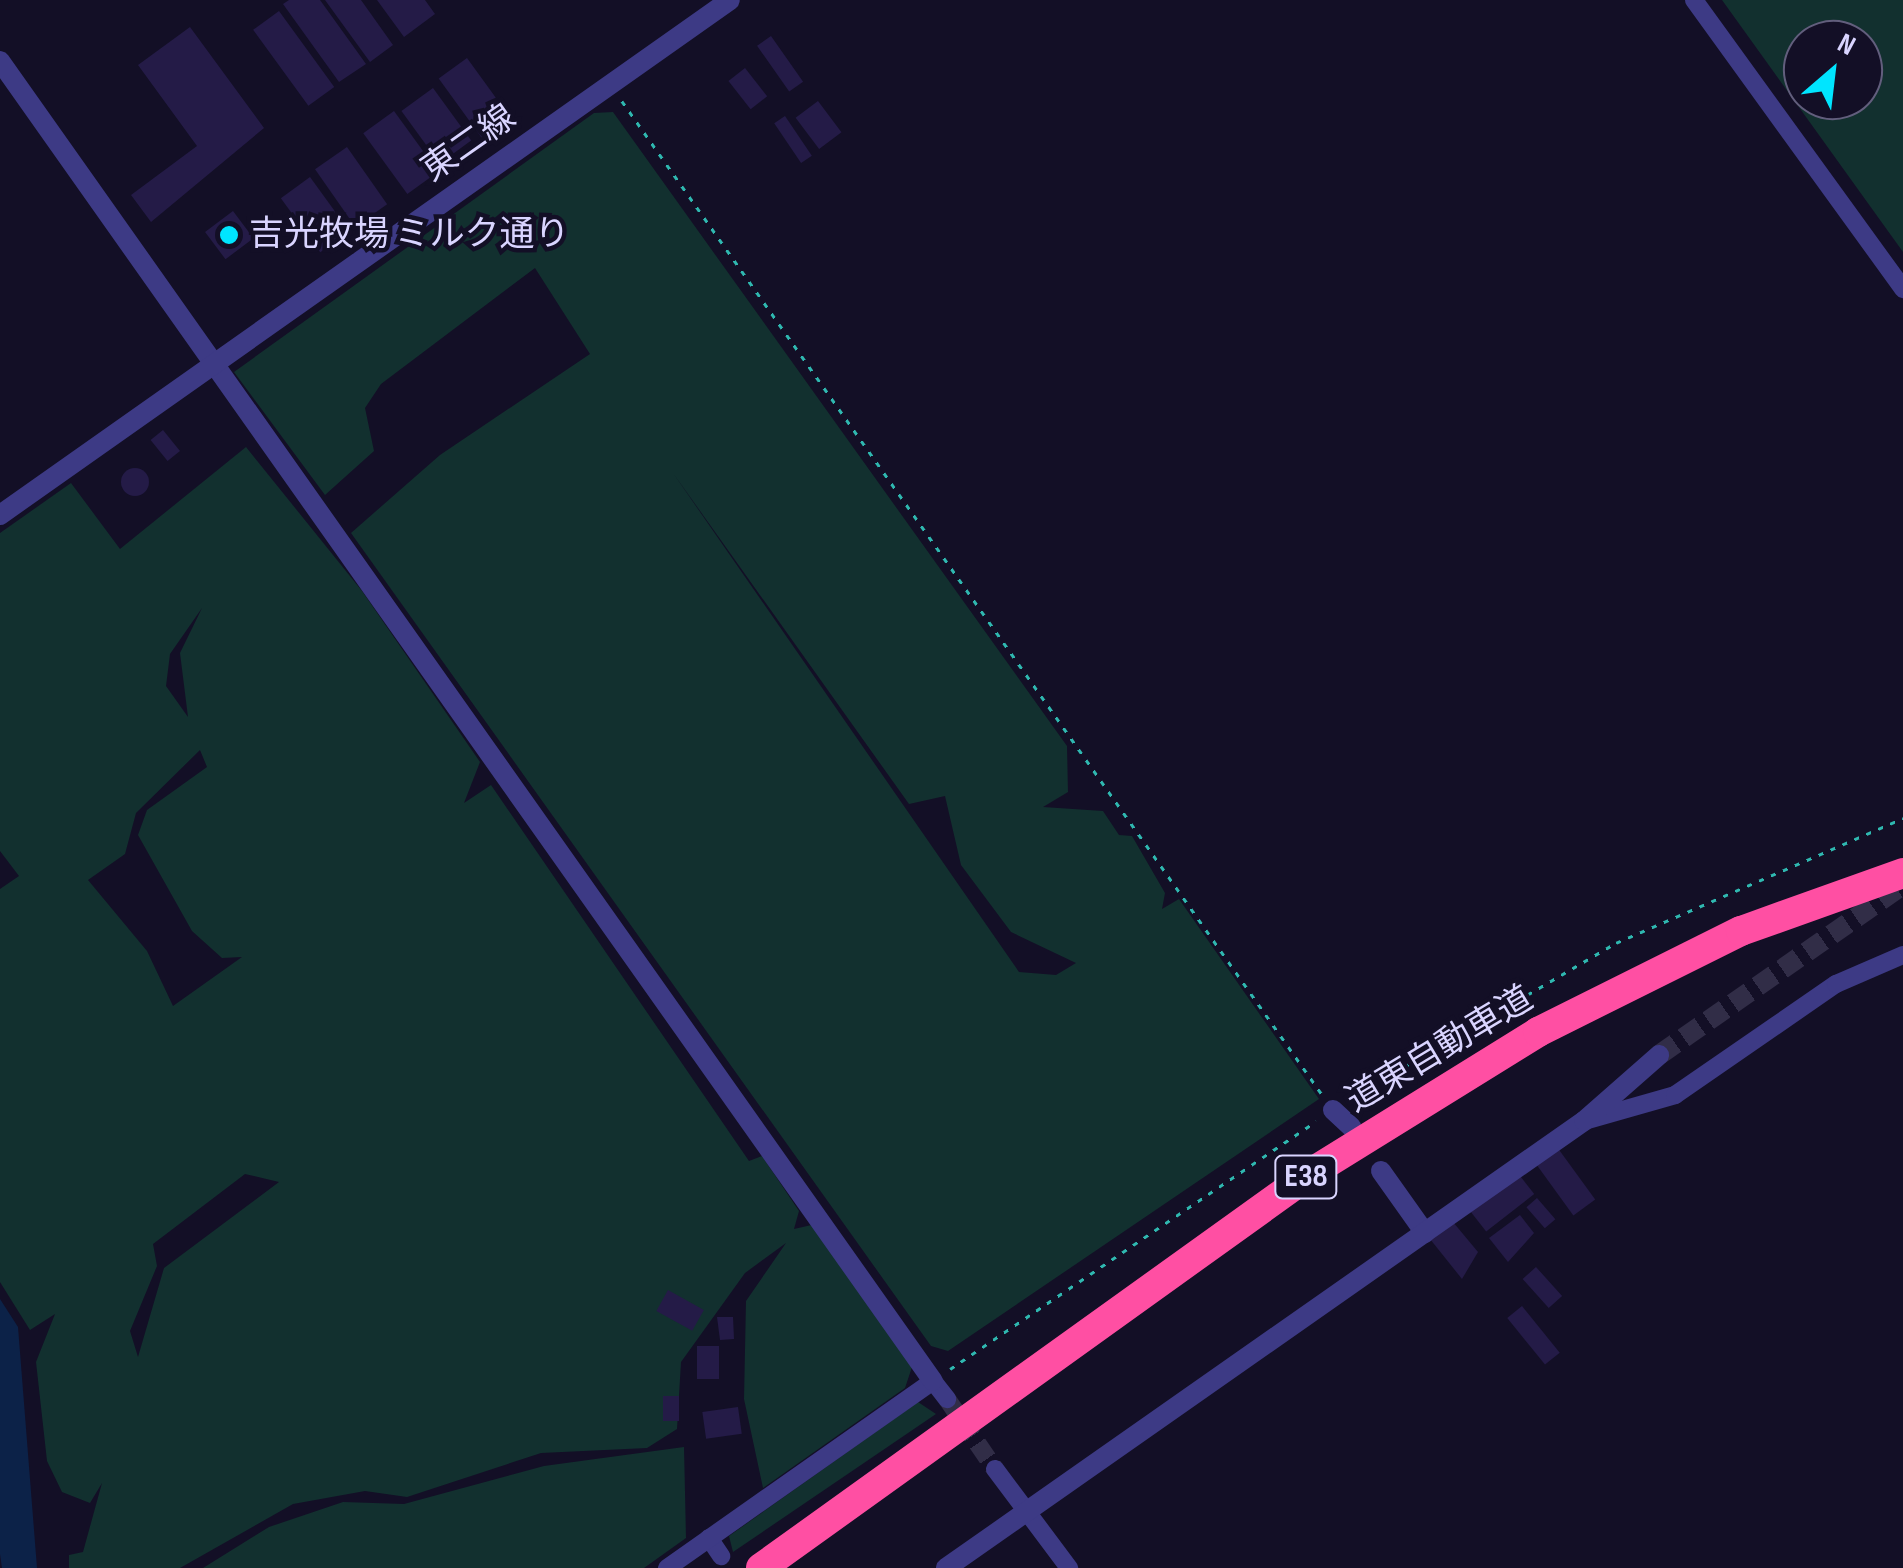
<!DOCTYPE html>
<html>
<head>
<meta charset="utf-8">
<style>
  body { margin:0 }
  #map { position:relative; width:1903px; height:1568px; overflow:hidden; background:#130f26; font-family:"Sofia Sans Condensed","Noto Sans JP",sans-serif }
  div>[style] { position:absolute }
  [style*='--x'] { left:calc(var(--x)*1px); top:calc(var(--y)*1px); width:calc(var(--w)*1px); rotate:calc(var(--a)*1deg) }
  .green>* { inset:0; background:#12302f }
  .water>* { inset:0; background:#0c2248 }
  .building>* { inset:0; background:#241b47; transform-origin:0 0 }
  .round { border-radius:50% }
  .minor-tunnel>* { height:18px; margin-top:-9px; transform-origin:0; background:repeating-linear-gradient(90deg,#312d47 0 18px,transparent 0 27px) }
  .tertiary-tunnel>* { height:20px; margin-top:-10px; transform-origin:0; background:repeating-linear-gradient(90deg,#312d47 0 20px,transparent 0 30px) }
  .path>* { height:2.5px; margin-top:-1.25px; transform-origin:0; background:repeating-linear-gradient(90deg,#2fb8b0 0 5px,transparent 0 13px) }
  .minor>* { height:18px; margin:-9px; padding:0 9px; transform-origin:9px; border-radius:9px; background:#3d3a85 }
  .tertiary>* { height:20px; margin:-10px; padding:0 10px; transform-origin:10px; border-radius:10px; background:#3d3a85 }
  .motorway>* { height:30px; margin:-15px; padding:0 15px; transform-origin:15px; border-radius:15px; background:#ff4fa3 }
  .dots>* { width:28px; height:28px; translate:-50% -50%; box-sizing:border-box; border:5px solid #130f26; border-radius:50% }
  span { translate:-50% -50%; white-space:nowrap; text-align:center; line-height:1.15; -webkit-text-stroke:9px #130f26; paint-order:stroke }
  .shield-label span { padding:2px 8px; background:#130f26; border:2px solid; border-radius:8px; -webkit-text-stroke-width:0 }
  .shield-label { font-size:32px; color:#d9d4ff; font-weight:700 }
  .street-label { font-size:35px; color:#d9d4ff }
  .poi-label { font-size:35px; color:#d9d4ff }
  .left { translate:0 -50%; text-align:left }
  .north { position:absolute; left:1783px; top:20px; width:100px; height:100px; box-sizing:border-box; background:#130f26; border:2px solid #625e7d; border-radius:50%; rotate:28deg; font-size:28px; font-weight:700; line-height:40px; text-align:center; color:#d9d4ff }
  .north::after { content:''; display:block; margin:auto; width:35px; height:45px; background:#00e5ff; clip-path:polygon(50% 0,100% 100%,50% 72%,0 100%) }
</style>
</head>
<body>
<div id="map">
  <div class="green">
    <div style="clip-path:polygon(evenodd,1722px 0,1903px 0,1903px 252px,1722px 0,1803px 40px,1863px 40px,1863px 100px,1803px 100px,1803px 40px)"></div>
    <div style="clip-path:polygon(evenodd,613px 112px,1067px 746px,1068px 792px,1043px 807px,1103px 811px,1119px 835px,1132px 836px,1165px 893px,1162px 909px,1179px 899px,1319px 1099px,948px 1351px,931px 1346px,351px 533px,440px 455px,590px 354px,535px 268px,381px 384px,365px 408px,374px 451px,325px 495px,234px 372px,594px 113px,613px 112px,673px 473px,909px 804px,945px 796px,961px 865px,1011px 932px,1076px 963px,1056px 975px,1019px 972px,673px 473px)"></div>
    <div style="clip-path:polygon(evenodd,246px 447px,362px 591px,480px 762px,464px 803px,491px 785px,749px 1161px,762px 1156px,799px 1211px,794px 1229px,816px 1224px,913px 1364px,905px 1388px,763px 1488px,744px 1399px,746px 1301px,786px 1243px,745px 1273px,681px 1362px,677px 1429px,647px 1448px,541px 1453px,407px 1497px,365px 1491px,293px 1504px,180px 1568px,69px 1568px,69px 1555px,83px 1552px,102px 1483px,90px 1503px,62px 1492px,47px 1461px,36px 1362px,55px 1314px,30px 1330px,0 1282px,0 889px,19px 876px,0 851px,0 533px,71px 483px,120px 549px,246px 447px,202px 608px,180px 653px,188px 717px,166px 686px,170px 654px,202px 608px,246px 447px,200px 750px,207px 767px,147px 810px,138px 835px,192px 931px,222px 958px,242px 957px,173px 1006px,147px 951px,88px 880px,125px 854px,136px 813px,200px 750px,246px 447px,245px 1174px,279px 1182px,164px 1268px,138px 1357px,130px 1331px,157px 1266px,153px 1244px,245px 1174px)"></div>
    <div style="clip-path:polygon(918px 1402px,936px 1414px,733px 1552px,729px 1536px)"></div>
    <div style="clip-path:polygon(684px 1447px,686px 1538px,644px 1568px,203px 1568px,269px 1527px,343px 1502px,404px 1504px,544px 1466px)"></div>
  </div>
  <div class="water">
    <div style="clip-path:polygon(0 1299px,18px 1327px,37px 1568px,2px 1568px,0 1554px)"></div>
  </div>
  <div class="building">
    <div style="clip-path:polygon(289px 0,320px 0,366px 64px,339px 82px,283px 4px)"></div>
    <div style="clip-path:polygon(325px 0,361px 0,393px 45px,370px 62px)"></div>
    <div style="clip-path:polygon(377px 0,425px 0,435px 14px,404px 37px)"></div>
    <div style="left:279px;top:11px;width:94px;height:32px;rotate:54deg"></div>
    <div style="clip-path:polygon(190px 27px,264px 128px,151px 222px,131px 195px,197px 146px,138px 65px)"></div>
    <div style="left:771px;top:36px;width:56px;height:17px;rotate:55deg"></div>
    <div style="left:467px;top:58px;width:75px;height:35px;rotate:54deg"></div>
    <div style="left:745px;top:68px;width:36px;height:21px;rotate:52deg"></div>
    <div style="left:433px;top:88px;width:65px;height:39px;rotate:54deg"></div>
    <div style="left:818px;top:101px;width:39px;height:28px;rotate:53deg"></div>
    <div style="left:394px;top:111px;width:75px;height:38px;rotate:54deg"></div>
    <div style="left:785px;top:116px;width:48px;height:13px;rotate:56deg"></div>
    <div style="left:347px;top:147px;width:70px;height:39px;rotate:55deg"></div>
    <div style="left:310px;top:177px;width:67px;height:36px;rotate:54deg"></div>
    <div style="left:233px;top:211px;width:34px;height:35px;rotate:53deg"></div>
    <div style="left:163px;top:430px;width:27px;height:16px;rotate:51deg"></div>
    <div class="round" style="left:121px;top:468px;width:28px;height:28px"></div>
    <div style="left:1557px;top:1147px;width:65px;height:27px;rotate:54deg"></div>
    <div style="left:1517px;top:1172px;width:28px;height:61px;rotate:52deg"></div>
    <div style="left:1537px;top:1198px;width:28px;height:14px;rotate:49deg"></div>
    <div style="clip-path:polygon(1520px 1215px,1534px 1233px,1508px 1262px,1489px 1238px)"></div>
    <div style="clip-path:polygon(1453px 1222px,1478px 1252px,1462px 1279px,1430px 1239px)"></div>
    <div style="left:1536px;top:1267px;width:39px;height:18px;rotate:48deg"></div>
    <div style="left:668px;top:1290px;width:41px;height:24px;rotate:29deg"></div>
    <div style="left:1522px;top:1306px;width:60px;height:19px;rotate:51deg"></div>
    <div style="clip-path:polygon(717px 1317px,733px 1317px,734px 1339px,720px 1340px)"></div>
    <div style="left:697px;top:1346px;width:22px;height:33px"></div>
    <div style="left:663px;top:1396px;width:16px;height:25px"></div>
    <div style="left:738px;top:1407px;width:27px;height:36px;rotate:82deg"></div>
  </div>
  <div class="minor-tunnel">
    <div style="--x:947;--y:1399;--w:85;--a:55.6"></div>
  </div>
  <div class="tertiary-tunnel">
    <div style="--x:1659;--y:1055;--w:297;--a:-34.9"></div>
  </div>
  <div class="path">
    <div style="--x:622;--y:101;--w:1217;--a:54.83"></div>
    <div style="--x:1348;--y:1100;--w:311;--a:-30.4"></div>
    <div style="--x:1616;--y:943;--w:313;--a:-23.5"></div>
    <div style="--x:950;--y:1369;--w:442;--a:-34.1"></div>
  </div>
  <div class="minor">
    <div style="--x:1694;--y:0;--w:357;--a:54.1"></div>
    <div style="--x:1584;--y:1121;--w:95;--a:-15.9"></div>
    <div style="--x:1675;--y:1095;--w:196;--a:-34.6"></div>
    <div style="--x:1836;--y:984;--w:73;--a:-23.4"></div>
    <div style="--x:995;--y:1469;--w:124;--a:53.2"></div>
    <div style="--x:709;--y:1538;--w:22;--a:56"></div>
    <div style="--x:667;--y:1568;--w:325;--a:-35.1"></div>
    <div style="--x:933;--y:1381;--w:23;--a:52"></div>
  </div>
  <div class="tertiary">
    <div style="--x:0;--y:61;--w:1616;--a:54.75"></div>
    <div style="--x:0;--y:515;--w:893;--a:-35.2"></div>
    <div style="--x:1333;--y:1110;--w:25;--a:43"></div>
    <div style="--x:1381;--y:1171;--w:76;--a:54.6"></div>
    <div style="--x:946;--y:1568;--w:779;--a:-35.02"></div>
    <div style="--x:1584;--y:1121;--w:100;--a:-41.3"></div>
  </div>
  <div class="motorway">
    <div style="--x:761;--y:1568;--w:681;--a:-35.67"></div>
    <div style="--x:1314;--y:1171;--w:264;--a:-31.8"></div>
    <div style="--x:1538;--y:1032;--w:227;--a:-26.5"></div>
    <div style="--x:1741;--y:931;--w:172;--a:-19.7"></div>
  </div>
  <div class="dots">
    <div style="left:229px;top:235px;background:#00e5ff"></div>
  </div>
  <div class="shield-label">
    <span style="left:1306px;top:1177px">E38</span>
  </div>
  <div class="street-label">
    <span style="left:469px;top:144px;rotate:-35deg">東二線</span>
    <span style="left:1440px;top:1050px;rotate:-31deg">道東自動車道</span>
  </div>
  <div class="poi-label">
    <span class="left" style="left:249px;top:235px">吉光牧場 ミルク通り</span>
  </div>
  <div class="north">N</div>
</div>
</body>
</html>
